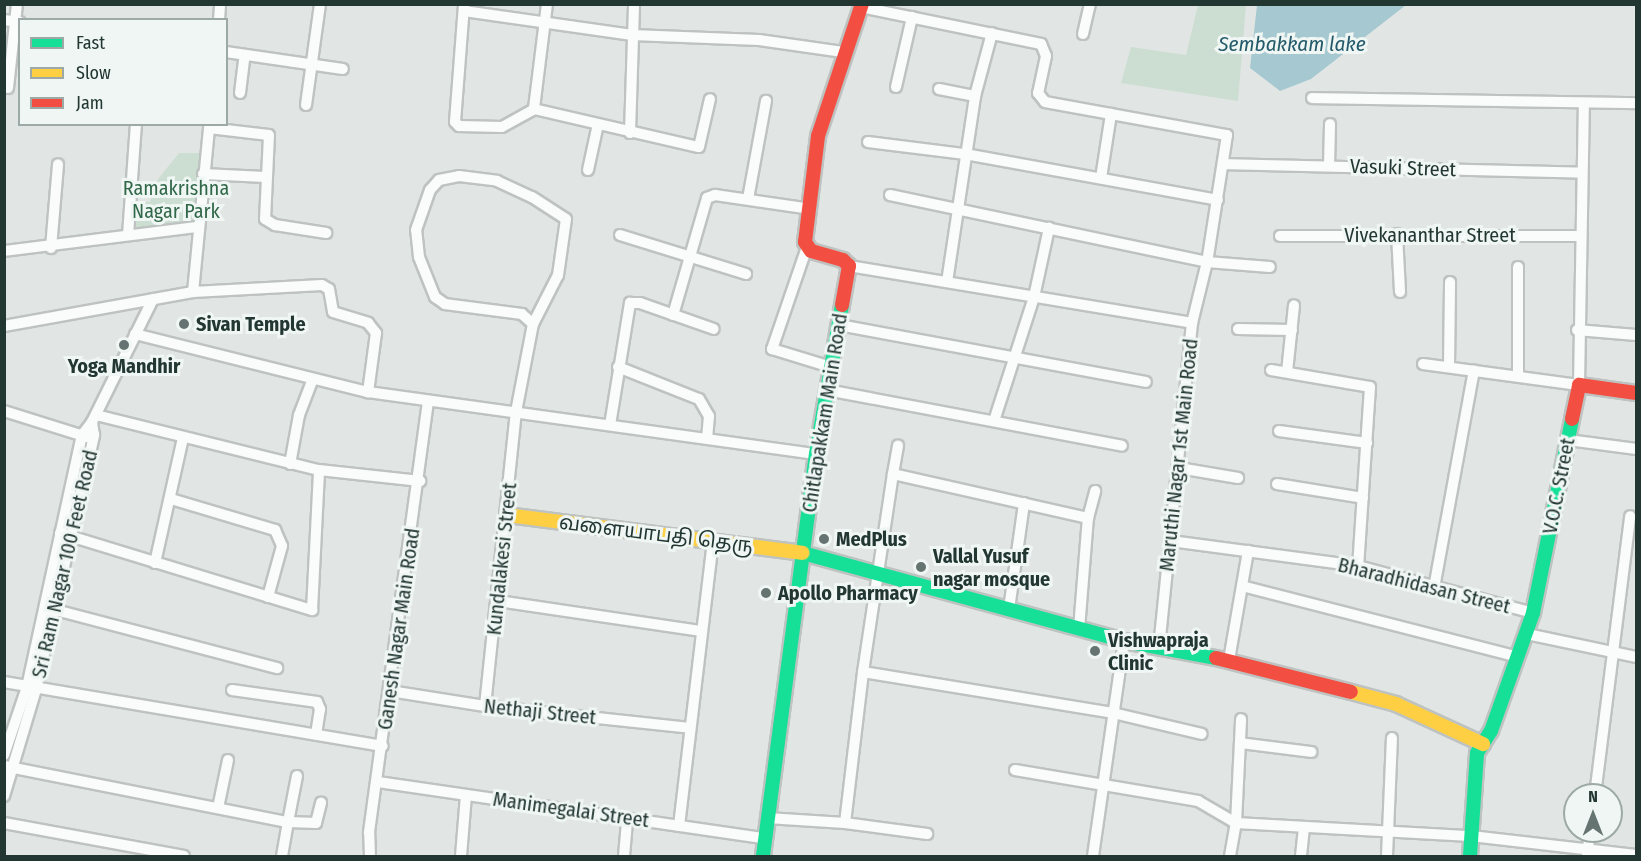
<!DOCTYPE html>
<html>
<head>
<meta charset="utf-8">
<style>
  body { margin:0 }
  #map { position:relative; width:1641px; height:861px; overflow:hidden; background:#e1e6e4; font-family:"Fira Sans Condensed","Noto Sans Tamil",sans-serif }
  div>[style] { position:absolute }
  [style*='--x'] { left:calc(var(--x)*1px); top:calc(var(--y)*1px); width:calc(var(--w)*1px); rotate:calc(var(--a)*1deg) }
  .green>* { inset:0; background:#ccded2 }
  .water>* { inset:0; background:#a6c8d0 }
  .roads { filter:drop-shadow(2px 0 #bec3c1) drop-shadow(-2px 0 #bec3c1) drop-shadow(0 2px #bec3c1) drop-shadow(0 -2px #bec3c1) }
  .street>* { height:10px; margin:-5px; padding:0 5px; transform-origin:5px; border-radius:5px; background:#fafbfb }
  .fast>* { height:14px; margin:-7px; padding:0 7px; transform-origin:7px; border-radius:7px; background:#16e098 }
  .slow>* { height:14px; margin:-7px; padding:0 7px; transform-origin:7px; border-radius:7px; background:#ffcf43 }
  .jam>* { height:14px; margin:-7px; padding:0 7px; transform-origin:7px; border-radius:7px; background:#f24e42 }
  .dots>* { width:16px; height:16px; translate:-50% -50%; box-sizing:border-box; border:3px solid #eff6f3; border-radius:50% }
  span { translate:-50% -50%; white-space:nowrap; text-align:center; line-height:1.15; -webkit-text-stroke:6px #eff6f3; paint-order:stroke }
  .street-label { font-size:20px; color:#223632 }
  .park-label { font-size:20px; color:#32684a }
  .poi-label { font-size:20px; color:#223632; font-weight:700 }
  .left { translate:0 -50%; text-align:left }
  .water-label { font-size:21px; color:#245a6a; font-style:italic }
  .frame { position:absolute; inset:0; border:6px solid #223632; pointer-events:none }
  .legend { position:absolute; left:18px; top:18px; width:210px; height:108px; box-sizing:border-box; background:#eff6f3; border:2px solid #9da9a6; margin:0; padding:8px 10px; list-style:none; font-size:18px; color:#223632 }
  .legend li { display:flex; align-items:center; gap:12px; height:30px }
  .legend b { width:30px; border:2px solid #9da9a6 }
  .north { position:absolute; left:1563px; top:783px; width:60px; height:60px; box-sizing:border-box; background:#eff6f3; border:2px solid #9da9a6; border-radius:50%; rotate:0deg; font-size:16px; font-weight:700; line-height:24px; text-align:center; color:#223632 }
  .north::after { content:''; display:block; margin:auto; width:21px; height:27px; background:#657470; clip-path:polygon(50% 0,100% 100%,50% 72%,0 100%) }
</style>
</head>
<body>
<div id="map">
  <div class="green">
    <div style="clip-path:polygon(1198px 5px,1246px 5px,1238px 101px,1121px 83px,1131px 47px,1186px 55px)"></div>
    <div style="clip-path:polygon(179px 153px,203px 153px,196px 221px,135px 230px,136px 202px,150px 202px,158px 179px)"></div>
  </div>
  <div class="water">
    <div style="clip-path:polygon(1257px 5px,1257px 4px,1406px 5px,1311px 79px,1280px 91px,1250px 68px)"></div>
  </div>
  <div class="roads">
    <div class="street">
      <div style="--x:547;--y:4;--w:106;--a:97.1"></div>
      <div style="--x:534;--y:109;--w:169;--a:13"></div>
      <div style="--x:699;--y:147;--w:49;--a:-77.1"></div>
      <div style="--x:464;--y:5;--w:117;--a:94.4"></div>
      <div style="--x:455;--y:122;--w:6;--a:45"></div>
      <div style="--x:459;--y:126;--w:43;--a:1.3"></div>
      <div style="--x:502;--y:127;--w:37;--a:-29"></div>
      <div style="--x:861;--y:7;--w:184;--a:11.6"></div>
      <div style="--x:1041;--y:44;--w:13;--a:67"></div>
      <div style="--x:1046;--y:56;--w:38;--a:102"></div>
      <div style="--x:1038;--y:93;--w:11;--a:52"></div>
      <div style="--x:1045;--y:102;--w:185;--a:10.3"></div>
      <div style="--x:1227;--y:135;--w:129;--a:98.9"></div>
      <div style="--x:1207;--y:262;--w:63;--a:103.8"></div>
      <div style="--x:1192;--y:323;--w:327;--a:95.8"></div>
      <div style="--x:464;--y:11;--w:170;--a:8.1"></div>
      <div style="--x:632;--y:35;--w:127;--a:2.3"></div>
      <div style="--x:759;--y:40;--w:85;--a:8.1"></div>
      <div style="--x:4;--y:20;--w:16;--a:7"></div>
      <div style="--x:219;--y:20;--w:16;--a:-86"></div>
      <div style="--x:1083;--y:34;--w:31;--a:-77"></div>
      <div style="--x:226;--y:52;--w:118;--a:8.3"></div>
      <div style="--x:896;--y:87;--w:72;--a:-77.1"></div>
      <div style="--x:8;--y:88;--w:84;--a:-83.9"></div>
      <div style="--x:939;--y:89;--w:37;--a:11"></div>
      <div style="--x:240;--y:93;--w:38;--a:-83"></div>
      <div style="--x:1312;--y:98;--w:324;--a:0.9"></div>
      <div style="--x:306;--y:105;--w:102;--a:-82.1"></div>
      <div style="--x:209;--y:128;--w:60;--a:6.7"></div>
      <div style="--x:269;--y:135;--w:84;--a:92.7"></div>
      <div style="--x:265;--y:219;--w:12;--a:31"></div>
      <div style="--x:275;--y:225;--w:52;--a:8.9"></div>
      <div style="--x:630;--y:133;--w:129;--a:-88.2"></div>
      <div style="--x:868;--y:142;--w:98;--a:7.1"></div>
      <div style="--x:965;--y:154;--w:257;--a:10.3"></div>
      <div style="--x:1225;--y:164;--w:356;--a:1.4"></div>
      <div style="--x:1329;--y:166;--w:42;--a:-88.6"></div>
      <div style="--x:588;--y:170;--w:47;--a:-77.7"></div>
      <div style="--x:203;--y:174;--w:62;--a:2.8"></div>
      <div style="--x:1101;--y:178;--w:65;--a:-81.1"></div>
      <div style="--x:890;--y:195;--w:324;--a:11.9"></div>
      <div style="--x:1207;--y:262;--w:63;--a:4.5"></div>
      <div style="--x:748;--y:199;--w:100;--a:-79.6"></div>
      <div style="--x:1397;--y:234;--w:58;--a:87"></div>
      <div style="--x:128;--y:235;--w:111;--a:-85.9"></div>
      <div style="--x:620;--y:235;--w:132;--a:17.2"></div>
      <div style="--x:1280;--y:236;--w:300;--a:0"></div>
      <div style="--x:807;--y:247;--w:108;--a:108.9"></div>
      <div style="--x:772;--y:349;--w:62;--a:17"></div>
      <div style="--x:51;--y:248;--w:84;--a:-85.2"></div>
      <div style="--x:4;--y:251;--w:195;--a:-7.1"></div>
      <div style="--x:849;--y:266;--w:348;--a:9.4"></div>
      <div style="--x:1518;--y:267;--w:109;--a:90"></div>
      <div style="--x:947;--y:282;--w:188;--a:-81.4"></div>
      <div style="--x:975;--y:96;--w:65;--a:-74.9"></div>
      <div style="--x:193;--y:292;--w:165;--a:-84.4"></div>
      <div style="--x:673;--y:315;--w:122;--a:-73.8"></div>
      <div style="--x:707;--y:198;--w:9;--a:-21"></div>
      <div style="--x:715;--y:195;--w:97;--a:8.3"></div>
      <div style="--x:839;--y:325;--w:312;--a:10.5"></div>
      <div style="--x:4;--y:326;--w:192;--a:-10.2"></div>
      <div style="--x:193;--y:292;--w:129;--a:-3.1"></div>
      <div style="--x:322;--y:285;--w:8;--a:30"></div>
      <div style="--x:329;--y:289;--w:23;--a:80"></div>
      <div style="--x:333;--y:312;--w:37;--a:17"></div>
      <div style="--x:368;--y:323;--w:13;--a:51"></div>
      <div style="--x:376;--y:333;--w:60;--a:97.7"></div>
      <div style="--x:1238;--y:329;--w:54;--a:1.1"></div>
      <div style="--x:1577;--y:330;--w:59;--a:4.8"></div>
      <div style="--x:135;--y:334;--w:240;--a:14"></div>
      <div style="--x:368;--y:392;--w:452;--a:7.9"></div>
      <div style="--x:1423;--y:364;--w:157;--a:7.7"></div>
      <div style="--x:1579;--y:385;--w:282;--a:-89"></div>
      <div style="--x:618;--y:367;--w:87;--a:21.6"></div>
      <div style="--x:699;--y:399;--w:20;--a:60"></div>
      <div style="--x:709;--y:416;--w:22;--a:95"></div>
      <div style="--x:1449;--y:367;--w:85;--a:-89.3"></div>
      <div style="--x:1271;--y:370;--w:100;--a:9.7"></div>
      <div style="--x:1370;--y:387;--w:179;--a:93.8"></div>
      <div style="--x:1287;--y:372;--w:67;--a:-84"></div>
      <div style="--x:827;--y:390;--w:300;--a:10.7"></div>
      <div style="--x:4;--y:411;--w:87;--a:17.4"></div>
      <div style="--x:96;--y:415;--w:230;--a:13.9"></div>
      <div style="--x:319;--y:470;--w:102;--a:6.2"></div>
      <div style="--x:994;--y:421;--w:130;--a:-72.1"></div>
      <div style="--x:1034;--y:297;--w:71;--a:-77.7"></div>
      <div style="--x:610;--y:425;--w:124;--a:-80.7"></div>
      <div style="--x:630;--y:303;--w:10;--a:0"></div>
      <div style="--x:640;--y:303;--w:78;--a:19.4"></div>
      <div style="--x:1279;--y:431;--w:89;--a:7.8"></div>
      <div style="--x:1568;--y:440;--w:69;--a:7.5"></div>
      <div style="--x:290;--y:464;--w:50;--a:-79.6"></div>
      <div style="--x:299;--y:415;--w:36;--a:-69"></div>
      <div style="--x:1179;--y:468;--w:60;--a:9.6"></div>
      <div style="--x:893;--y:474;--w:29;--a:-80"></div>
      <div style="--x:1277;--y:484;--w:87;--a:9.2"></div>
      <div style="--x:171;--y:499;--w:109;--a:16.6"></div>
      <div style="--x:275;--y:530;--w:17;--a:66"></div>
      <div style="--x:282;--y:546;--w:53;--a:105.4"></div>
      <div style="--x:60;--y:533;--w:264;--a:17"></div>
      <div style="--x:312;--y:610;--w:140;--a:-87.1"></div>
      <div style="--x:1171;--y:541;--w:189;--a:7.6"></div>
      <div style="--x:1358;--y:566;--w:181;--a:15"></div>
      <div style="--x:155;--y:563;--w:128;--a:-77.4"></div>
      <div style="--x:1242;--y:586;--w:286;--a:14.4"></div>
      <div style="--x:1434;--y:588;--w:221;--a:-79.6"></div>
      <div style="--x:498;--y:601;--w:206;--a:8.4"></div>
      <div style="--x:48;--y:608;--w:237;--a:14.7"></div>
      <div style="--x:1009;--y:609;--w:107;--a:-81.9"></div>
      <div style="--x:1079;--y:629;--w:111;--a:-85.4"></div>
      <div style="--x:1088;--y:518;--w:28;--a:-75"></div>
      <div style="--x:1527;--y:634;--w:111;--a:11.9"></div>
      <div style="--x:1229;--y:660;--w:111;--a:-80.1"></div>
      <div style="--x:863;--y:672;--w:253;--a:9.3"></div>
      <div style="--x:1113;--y:713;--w:91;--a:13.3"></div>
      <div style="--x:4;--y:682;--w:384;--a:9.6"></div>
      <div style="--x:232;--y:690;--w:86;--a:8"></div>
      <div style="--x:317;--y:702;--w:8;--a:67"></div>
      <div style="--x:320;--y:709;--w:26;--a:99"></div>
      <div style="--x:390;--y:691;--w:96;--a:9"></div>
      <div style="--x:485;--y:706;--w:206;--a:6.1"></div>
      <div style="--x:485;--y:706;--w:296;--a:-84"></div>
      <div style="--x:516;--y:412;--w:90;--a:-79.1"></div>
      <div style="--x:533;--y:324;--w:15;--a:-138"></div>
      <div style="--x:522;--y:314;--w:78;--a:-172.6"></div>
      <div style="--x:445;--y:304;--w:12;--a:-145"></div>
      <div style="--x:435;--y:297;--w:43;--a:-111.8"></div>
      <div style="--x:419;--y:257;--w:27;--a:-96"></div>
      <div style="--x:416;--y:230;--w:42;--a:-70.7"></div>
      <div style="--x:430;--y:190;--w:13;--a:-48"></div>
      <div style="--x:439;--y:180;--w:20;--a:-11"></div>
      <div style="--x:459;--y:176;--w:38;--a:7"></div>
      <div style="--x:497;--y:181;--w:38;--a:25"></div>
      <div style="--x:532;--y:197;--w:40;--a:32.9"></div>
      <div style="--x:566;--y:219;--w:57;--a:98.1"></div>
      <div style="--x:558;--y:275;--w:55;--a:117"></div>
      <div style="--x:1240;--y:743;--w:72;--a:7.2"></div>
      <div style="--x:4;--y:755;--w:72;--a:-71.3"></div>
      <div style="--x:27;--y:687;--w:258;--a:-77.7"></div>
      <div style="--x:82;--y:435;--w:16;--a:-52"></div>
      <div style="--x:92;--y:422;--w:137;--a:-63.6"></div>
      <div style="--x:4;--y:766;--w:289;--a:11.2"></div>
      <div style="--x:288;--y:822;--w:35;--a:100"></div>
      <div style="--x:1015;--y:770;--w:186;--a:9.6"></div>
      <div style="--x:1198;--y:801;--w:44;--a:30.1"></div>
      <div style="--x:1236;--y:823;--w:235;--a:3.2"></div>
      <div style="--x:1471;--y:836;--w:166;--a:6.6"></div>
      <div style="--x:297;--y:776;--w:47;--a:101.1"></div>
      <div style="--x:288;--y:822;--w:28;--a:2"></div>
      <div style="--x:316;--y:823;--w:21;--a:-76"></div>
      <div style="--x:378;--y:782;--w:390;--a:8.3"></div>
      <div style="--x:1595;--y:795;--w:281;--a:-82.8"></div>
      <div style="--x:4;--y:796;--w:112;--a:-73.3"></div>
      <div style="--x:36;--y:689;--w:261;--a:-77.1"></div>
      <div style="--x:94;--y:435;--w:13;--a:-99"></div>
      <div style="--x:218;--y:808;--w:49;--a:-78.2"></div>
      <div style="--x:767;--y:818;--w:78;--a:3.7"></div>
      <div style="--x:845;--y:823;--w:83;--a:7.6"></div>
      <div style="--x:4;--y:823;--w:183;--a:10.4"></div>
      <div style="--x:845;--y:823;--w:152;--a:-83.2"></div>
      <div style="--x:863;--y:672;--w:200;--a:-81.4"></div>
      <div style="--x:893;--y:474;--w:200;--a:12.7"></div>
      <div style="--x:679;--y:826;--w:286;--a:-83.2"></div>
      <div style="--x:370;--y:856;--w:24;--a:-92"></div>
      <div style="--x:369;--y:832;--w:435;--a:-82.2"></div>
      <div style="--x:461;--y:856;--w:61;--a:-85.3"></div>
      <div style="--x:624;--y:856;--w:38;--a:-85"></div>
      <div style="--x:1093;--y:856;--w:217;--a:-81.8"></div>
      <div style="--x:1230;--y:856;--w:34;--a:-80"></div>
      <div style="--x:1236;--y:823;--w:104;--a:-87.2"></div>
      <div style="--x:1301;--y:856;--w:29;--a:-84"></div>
      <div style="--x:1387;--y:856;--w:118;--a:-87.6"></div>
      <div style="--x:1587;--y:856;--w:25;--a:-83"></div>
    </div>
    <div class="fast">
      <div style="--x:803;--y:553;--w:333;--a:15.3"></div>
      <div style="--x:1124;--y:641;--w:94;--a:10.5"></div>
      <div style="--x:763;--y:856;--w:405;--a:-82.5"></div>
      <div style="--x:816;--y:454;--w:151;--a:-80.1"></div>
      <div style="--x:1470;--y:856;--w:103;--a:-86.1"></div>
      <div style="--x:1477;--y:753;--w:26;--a:-58"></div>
      <div style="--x:1491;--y:731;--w:125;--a:-70.4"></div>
      <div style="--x:1533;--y:613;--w:198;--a:-78.6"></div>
    </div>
    <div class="slow">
      <div style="--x:507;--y:515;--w:298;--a:7.3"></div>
      <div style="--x:1351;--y:692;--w:47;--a:14.9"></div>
      <div style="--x:1396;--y:704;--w:96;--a:24.7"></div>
    </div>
    <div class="jam">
      <div style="--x:842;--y:305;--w:40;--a:-80"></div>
      <div style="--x:849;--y:266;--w:8;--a:-135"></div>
      <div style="--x:843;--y:260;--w:33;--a:-164"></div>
      <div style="--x:811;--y:251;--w:11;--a:-124"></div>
      <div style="--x:805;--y:242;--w:107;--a:-83"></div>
      <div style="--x:818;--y:136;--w:139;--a:-71.6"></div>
      <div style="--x:1572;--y:419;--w:35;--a:-78"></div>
      <div style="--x:1579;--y:385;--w:58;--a:8"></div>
      <div style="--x:1216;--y:658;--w:139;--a:14.1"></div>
    </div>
  </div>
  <div class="dots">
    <div style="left:184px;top:324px;background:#657470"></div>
    <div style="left:124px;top:345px;background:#657470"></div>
    <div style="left:824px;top:539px;background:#657470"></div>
    <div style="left:921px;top:567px;background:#657470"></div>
    <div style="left:766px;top:593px;background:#657470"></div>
    <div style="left:1095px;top:651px;background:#657470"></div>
  </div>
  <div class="street-label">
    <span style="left:1403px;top:168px;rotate:2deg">Vasuki Street</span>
    <span style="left:1430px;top:235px">Vivekananthar Street</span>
    <span style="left:825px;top:413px;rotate:-81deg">Chitlapakkam Main Road</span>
    <span style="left:1179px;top:455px;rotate:-84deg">Maruthi Nagar 1st Main Road</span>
    <span style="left:1559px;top:486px;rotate:-79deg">V.O.C. Street</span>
    <span style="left:656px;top:534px;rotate:7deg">வளையாபதி தெரு</span>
    <span style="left:502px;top:559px;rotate:-84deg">Kundalakesi Street</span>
    <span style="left:65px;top:564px;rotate:-77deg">Sri Ram Nagar 100 Feet Road</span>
    <span style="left:1424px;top:586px;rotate:14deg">Bharadhidasan Street</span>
    <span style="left:399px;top:629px;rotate:-82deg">Ganesh Nagar Main Road</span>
    <span style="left:540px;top:712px;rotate:6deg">Nethaji Street</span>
    <span style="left:571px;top:810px;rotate:8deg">Manimegalai Street</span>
  </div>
  <div class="park-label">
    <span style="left:176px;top:200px">Ramakrishna<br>Nagar Park</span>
  </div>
  <div class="poi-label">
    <span class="left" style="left:196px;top:324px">Sivan Temple</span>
    <span style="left:124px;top:366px">Yoga Mandhir</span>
    <span class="left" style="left:836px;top:539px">MedPlus</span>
    <span class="left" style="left:933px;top:568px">Vallal Yusuf<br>nagar mosque</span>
    <span class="left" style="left:778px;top:593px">Apollo Pharmacy</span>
    <span class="left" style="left:1108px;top:652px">Vishwapraja<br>Clinic</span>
  </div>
  <div class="water-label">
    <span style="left:1292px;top:44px">Sembakkam lake</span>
  </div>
  <div class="frame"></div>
  <ul class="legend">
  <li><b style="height:8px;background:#16e098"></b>Fast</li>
  <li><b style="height:8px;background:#ffcf43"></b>Slow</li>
  <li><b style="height:8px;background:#f24e42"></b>Jam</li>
  </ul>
  <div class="north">N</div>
</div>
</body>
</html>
